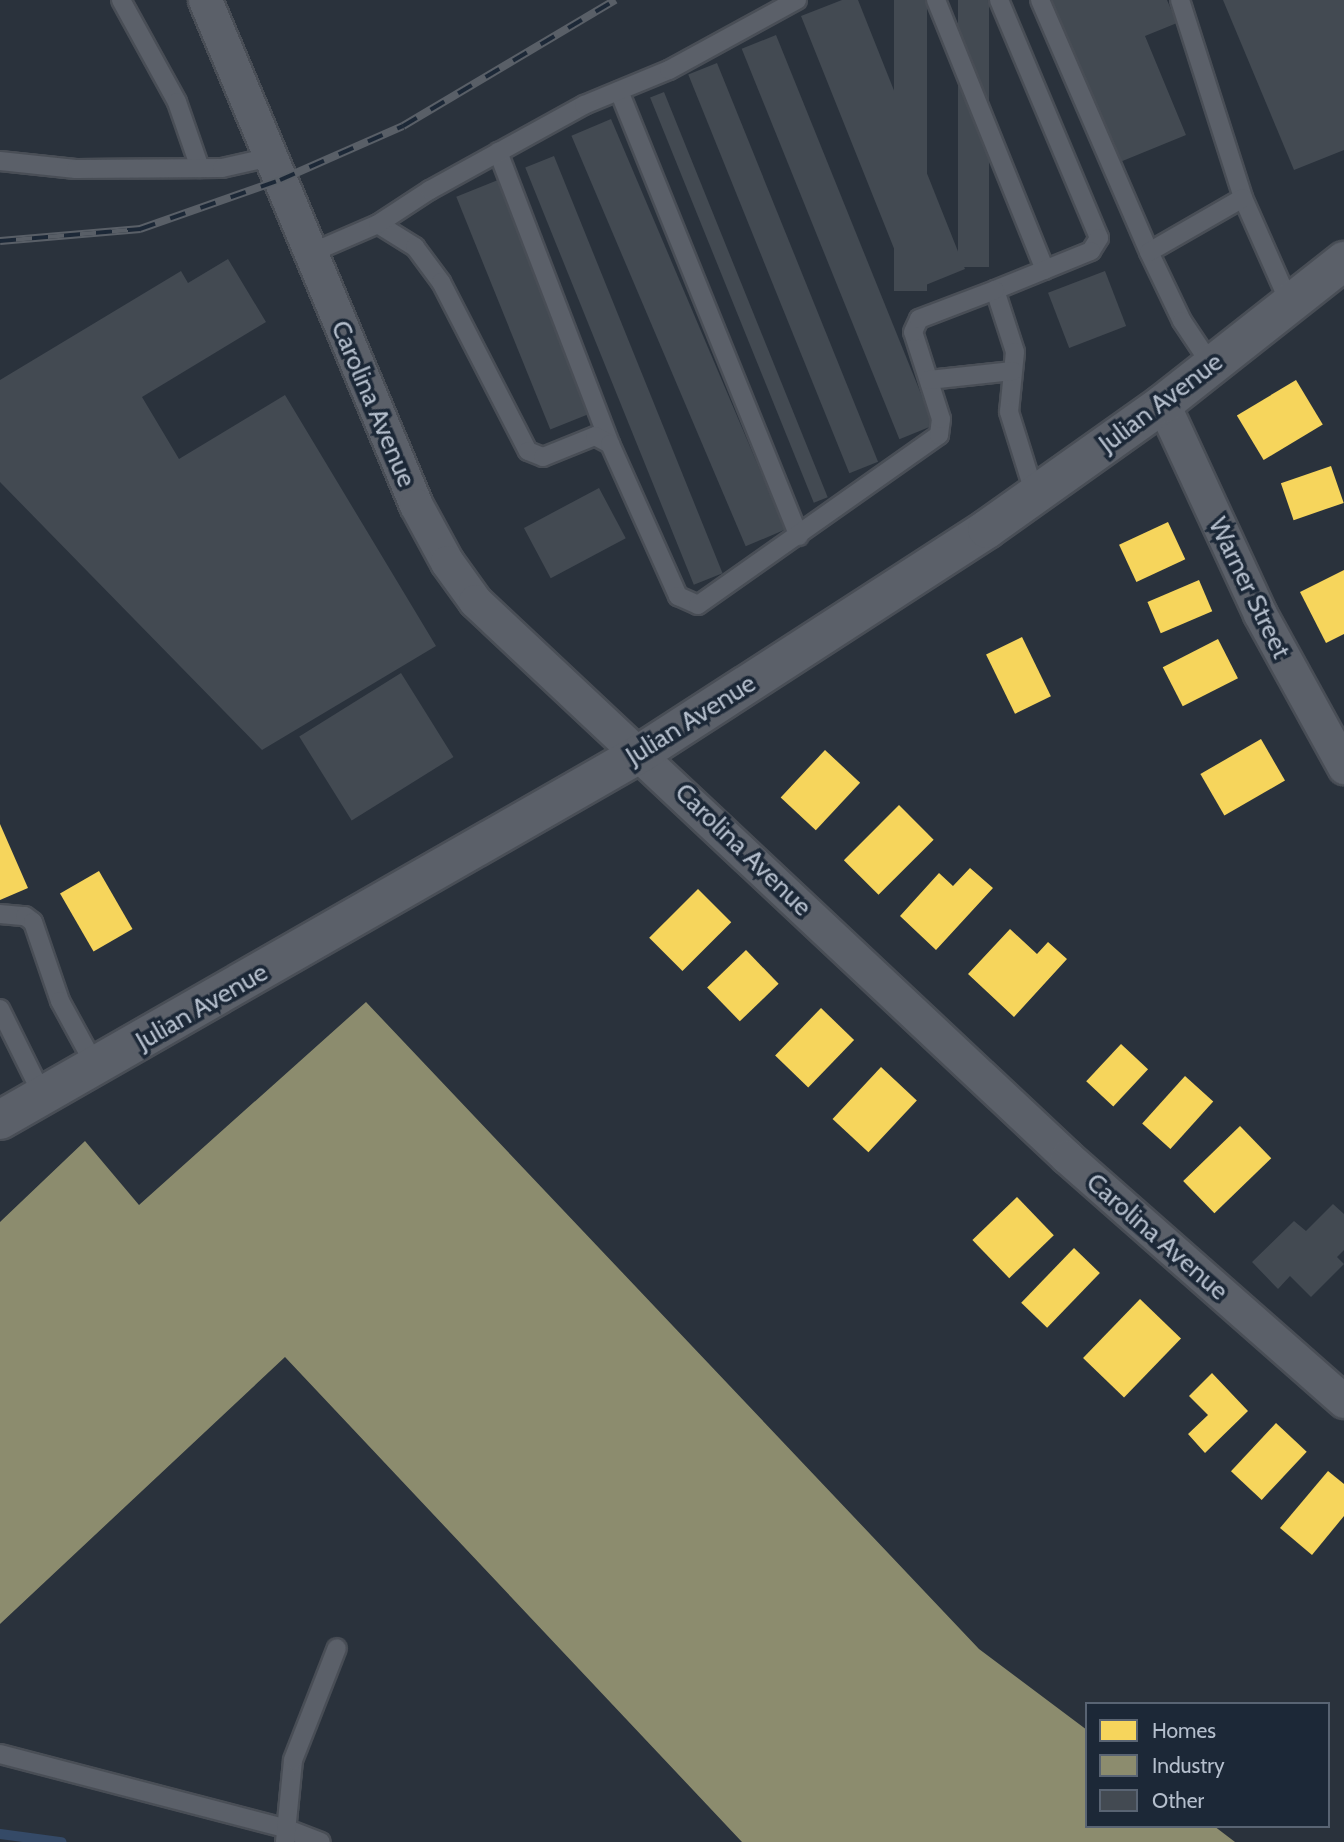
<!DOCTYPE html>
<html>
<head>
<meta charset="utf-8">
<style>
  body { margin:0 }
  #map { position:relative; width:1344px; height:1842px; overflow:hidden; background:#2a323c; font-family:Cabin,sans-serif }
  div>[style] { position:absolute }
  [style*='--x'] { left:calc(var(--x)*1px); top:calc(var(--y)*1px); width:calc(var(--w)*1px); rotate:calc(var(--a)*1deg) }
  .homes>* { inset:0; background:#f6d55c; transform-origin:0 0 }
  .industry>* { inset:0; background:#8c8c6e }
  .stream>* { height:10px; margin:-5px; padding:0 5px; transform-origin:5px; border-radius:5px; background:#354a67 }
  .building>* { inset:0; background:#434a52; transform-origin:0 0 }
  .roads { filter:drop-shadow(2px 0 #494e56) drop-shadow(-2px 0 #494e56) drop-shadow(0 2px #494e56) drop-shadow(0 -2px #494e56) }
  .service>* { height:18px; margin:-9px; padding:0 9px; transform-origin:9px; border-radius:9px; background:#5b6069 }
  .minor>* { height:33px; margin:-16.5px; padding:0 16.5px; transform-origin:16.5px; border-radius:16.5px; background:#5b6069 }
  .tertiary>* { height:38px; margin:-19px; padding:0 19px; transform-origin:19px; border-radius:19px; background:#5b6069 }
  .rail>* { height:8px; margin-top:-4px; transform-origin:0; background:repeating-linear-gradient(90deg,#1c2837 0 16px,#595f67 0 32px); box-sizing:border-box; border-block:2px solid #595f67 }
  span { translate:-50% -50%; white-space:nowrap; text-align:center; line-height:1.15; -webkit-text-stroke:7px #1c2837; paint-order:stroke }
  .street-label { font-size:26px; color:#b4becc }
  .legend { position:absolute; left:1085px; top:1702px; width:245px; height:126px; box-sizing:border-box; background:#1c2837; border:2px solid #596473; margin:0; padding:9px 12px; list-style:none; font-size:21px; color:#b4becc }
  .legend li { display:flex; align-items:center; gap:14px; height:35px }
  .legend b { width:35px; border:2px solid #596473 }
</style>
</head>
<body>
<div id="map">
  <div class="homes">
    <div style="left:1296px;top:380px;width:52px;height:69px;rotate:59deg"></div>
    <div style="left:1331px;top:466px;width:39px;height:53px;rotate:71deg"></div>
    <div style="left:1168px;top:522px;width:41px;height:54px;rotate:65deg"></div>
    <div style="clip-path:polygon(1344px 570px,1344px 634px,1326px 643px,1300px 592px)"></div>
    <div style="left:1199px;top:580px;width:34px;height:56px;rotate:67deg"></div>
    <div style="left:1022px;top:637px;width:66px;height:40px;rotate:64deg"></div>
    <div style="left:1218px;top:639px;width:44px;height:62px;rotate:63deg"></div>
    <div style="left:1261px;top:739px;width:48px;height:70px;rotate:60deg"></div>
    <div style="left:825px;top:750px;width:48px;height:65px;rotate:43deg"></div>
    <div style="left:899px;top:805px;width:49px;height:78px;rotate:45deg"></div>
    <div style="clip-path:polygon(0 824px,28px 888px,0 900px)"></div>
    <div style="clip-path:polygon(970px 868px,993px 888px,936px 950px,900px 916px,939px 873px,953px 886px)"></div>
    <div style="left:99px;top:871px;width:67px;height:45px;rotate:60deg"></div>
    <div style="left:698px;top:889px;width:47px;height:69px;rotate:45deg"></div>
    <div style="clip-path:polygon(1010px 929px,1037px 954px,1048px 942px,1067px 959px,1014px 1017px,968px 974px)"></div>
    <div style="left:746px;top:950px;width:47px;height:54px;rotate:46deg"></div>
    <div style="left:821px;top:1008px;width:46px;height:66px;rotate:44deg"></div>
    <div style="left:1121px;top:1044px;width:37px;height:51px;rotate:43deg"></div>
    <div style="left:881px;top:1067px;width:49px;height:71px;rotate:43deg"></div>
    <div style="left:1185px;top:1076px;width:38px;height:64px;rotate:42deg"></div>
    <div style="left:1240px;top:1126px;width:45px;height:79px;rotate:46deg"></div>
    <div style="left:1017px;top:1197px;width:53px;height:62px;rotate:46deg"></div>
    <div style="left:1074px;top:1248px;width:36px;height:76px;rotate:44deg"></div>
    <div style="left:1140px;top:1299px;width:57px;height:82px;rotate:44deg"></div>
    <div style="clip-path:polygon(1212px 1373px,1248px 1411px,1205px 1453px,1188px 1434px,1208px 1415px,1189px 1396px)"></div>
    <div style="left:1276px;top:1423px;width:42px;height:66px;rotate:43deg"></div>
    <div style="clip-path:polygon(1328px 1471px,1344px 1484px,1344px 1516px,1312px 1555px,1280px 1528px)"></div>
  </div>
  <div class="industry">
    <div style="clip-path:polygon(366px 1002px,979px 1649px,1087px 1730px,1087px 1826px,1214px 1826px,1235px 1842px,742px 1842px,285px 1357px,0 1624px,0 1222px,85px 1141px,139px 1205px)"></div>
  </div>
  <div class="stream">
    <div style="--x:0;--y:1834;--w:62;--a:7.5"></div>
  </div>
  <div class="building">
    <div style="clip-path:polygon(842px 0,858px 0,965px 269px,911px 291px,801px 16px)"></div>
    <div style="left:894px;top:0;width:33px;height:291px"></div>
    <div style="left:958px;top:0;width:31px;height:267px"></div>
    <div style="clip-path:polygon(1052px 0,1167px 0,1177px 23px,1145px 36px,1186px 135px,1120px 162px)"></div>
    <div style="clip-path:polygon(1223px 0,1344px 0,1344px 150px,1294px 170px)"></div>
    <div style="left:776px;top:35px;width:421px;height:37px;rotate:68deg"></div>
    <div style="left:717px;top:63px;width:430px;height:31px;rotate:68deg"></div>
    <div style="left:664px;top:92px;width:437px;height:15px;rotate:68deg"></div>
    <div style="left:611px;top:119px;width:446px;height:43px;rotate:67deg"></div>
    <div style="left:554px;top:156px;width:450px;height:31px;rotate:68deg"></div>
    <div style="left:498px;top:180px;width:251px;height:45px;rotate:68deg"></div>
    <div style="clip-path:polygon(228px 259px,266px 322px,142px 397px,179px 459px,285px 395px,436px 646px,262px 750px,0 482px,0 380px,181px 271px,188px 283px)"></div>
    <div style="left:1105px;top:271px;width:59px;height:61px;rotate:69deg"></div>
    <div style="left:599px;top:488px;width:57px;height:85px;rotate:62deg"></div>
    <div style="left:401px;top:673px;width:99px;height:120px;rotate:58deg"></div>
    <div style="clip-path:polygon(1333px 1204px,1344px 1214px,1344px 1250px,1337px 1257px,1344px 1264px,1311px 1297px,1290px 1276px,1278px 1289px,1252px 1262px,1294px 1221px,1306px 1231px)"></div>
  </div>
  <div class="roads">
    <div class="service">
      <div style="--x:121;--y:0;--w:116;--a:61.2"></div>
      <div style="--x:177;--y:102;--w:70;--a:70.8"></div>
      <div style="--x:936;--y:0;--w:291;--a:68"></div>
      <div style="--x:999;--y:0;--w:258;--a:67.2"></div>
      <div style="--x:1099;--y:238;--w:15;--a:122"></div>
      <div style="--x:1091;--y:251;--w:104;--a:157.9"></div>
      <div style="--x:995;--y:290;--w:65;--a:72.1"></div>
      <div style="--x:1015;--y:352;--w:60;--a:95.7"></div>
      <div style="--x:1009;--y:412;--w:87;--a:72.6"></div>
      <div style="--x:1040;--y:0;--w:275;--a:66.6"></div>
      <div style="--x:1149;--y:252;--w:76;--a:64.4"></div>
      <div style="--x:1182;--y:321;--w:54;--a:56.3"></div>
      <div style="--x:1180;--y:0;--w:208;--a:72.3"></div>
      <div style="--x:1243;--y:198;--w:116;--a:66.1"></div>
      <div style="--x:619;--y:91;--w:480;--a:68"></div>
      <div style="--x:498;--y:152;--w:313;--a:69"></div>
      <div style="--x:0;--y:161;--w:76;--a:6"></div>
      <div style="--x:76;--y:169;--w:146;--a:-0.4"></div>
      <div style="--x:222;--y:168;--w:50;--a:-12.7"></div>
      <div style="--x:378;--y:224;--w:44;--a:31.9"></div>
      <div style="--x:415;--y:247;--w:44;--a:53.4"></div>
      <div style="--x:441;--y:282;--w:190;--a:62.8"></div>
      <div style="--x:528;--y:451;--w:16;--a:22"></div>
      <div style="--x:543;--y:457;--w:56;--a:-22"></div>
      <div style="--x:595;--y:436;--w:17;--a:28"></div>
      <div style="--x:610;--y:444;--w:167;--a:65.9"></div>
      <div style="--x:678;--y:596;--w:22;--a:24"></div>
      <div style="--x:698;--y:605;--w:295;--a:-35.2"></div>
      <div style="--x:939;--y:435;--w:16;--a:-83"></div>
      <div style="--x:941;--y:419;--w:91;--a:-107.8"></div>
      <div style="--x:913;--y:332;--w:14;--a:-65"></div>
      <div style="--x:919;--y:319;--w:81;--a:-20.9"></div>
      <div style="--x:1149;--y:252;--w:108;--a:-29.9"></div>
      <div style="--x:311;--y:253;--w:73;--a:-23.4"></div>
      <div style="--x:378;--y:224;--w:62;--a:-33.2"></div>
      <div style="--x:430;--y:190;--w:176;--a:-28.9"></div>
      <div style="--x:584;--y:105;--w:92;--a:-22.4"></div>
      <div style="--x:669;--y:70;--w:146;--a:-28.7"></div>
      <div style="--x:929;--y:380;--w:84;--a:-6.1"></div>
      <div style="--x:0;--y:914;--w:25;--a:5"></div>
      <div style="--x:25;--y:916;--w:10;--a:37"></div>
      <div style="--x:33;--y:922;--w:83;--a:71.1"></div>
      <div style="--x:60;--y:1001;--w:75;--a:61.4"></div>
      <div style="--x:0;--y:1009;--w:97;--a:63.7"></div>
      <div style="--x:0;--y:1754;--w:297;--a:14.6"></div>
      <div style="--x:287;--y:1829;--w:36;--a:21"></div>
      <div style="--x:285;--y:1842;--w:82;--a:-84.4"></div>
      <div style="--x:293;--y:1760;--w:120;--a:-68.6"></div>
    </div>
    <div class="minor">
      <div style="--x:205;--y:0;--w:547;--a:67.32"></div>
      <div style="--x:416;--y:505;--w:65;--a:61.5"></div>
      <div style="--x:447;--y:562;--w:48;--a:54.3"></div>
      <div style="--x:475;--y:601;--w:812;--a:43.2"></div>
      <div style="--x:1067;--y:1157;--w:369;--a:41.4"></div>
      <div style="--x:1163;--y:404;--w:231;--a:65.2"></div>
      <div style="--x:1260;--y:614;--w:175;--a:61.2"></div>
    </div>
    <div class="tertiary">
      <div style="--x:0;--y:1120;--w:739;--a:-29.79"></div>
      <div style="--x:641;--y:753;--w:412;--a:-32.9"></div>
      <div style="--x:987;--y:529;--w:216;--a:-35.4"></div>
      <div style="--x:1163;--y:404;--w:231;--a:-38.3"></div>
    </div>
  </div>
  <div class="rail">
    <div style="--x:0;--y:241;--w:141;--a:-4.9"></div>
    <div style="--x:140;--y:229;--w:148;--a:-19.3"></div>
    <div style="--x:280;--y:180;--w:134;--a:-23.7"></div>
    <div style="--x:403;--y:126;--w:247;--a:-30.7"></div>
  </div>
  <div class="street-label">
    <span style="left:1161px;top:403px;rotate:-37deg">Julian Avenue</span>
    <span style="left:373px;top:404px;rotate:67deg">Carolina Avenue</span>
    <span style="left:1249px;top:588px;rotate:64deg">Warner Street</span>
    <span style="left:691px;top:720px;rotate:-32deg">Julian Avenue</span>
    <span style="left:743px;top:850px;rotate:44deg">Carolina Avenue</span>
    <span style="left:202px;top:1007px;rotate:-30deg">Julian Avenue</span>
    <span style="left:1157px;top:1237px;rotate:41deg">Carolina Avenue</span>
  </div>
  <ul class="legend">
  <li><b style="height:19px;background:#f6d55c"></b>Homes</li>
  <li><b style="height:19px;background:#8c8c6e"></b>Industry</li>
  <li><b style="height:19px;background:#434a52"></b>Other</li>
  </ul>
</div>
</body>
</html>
